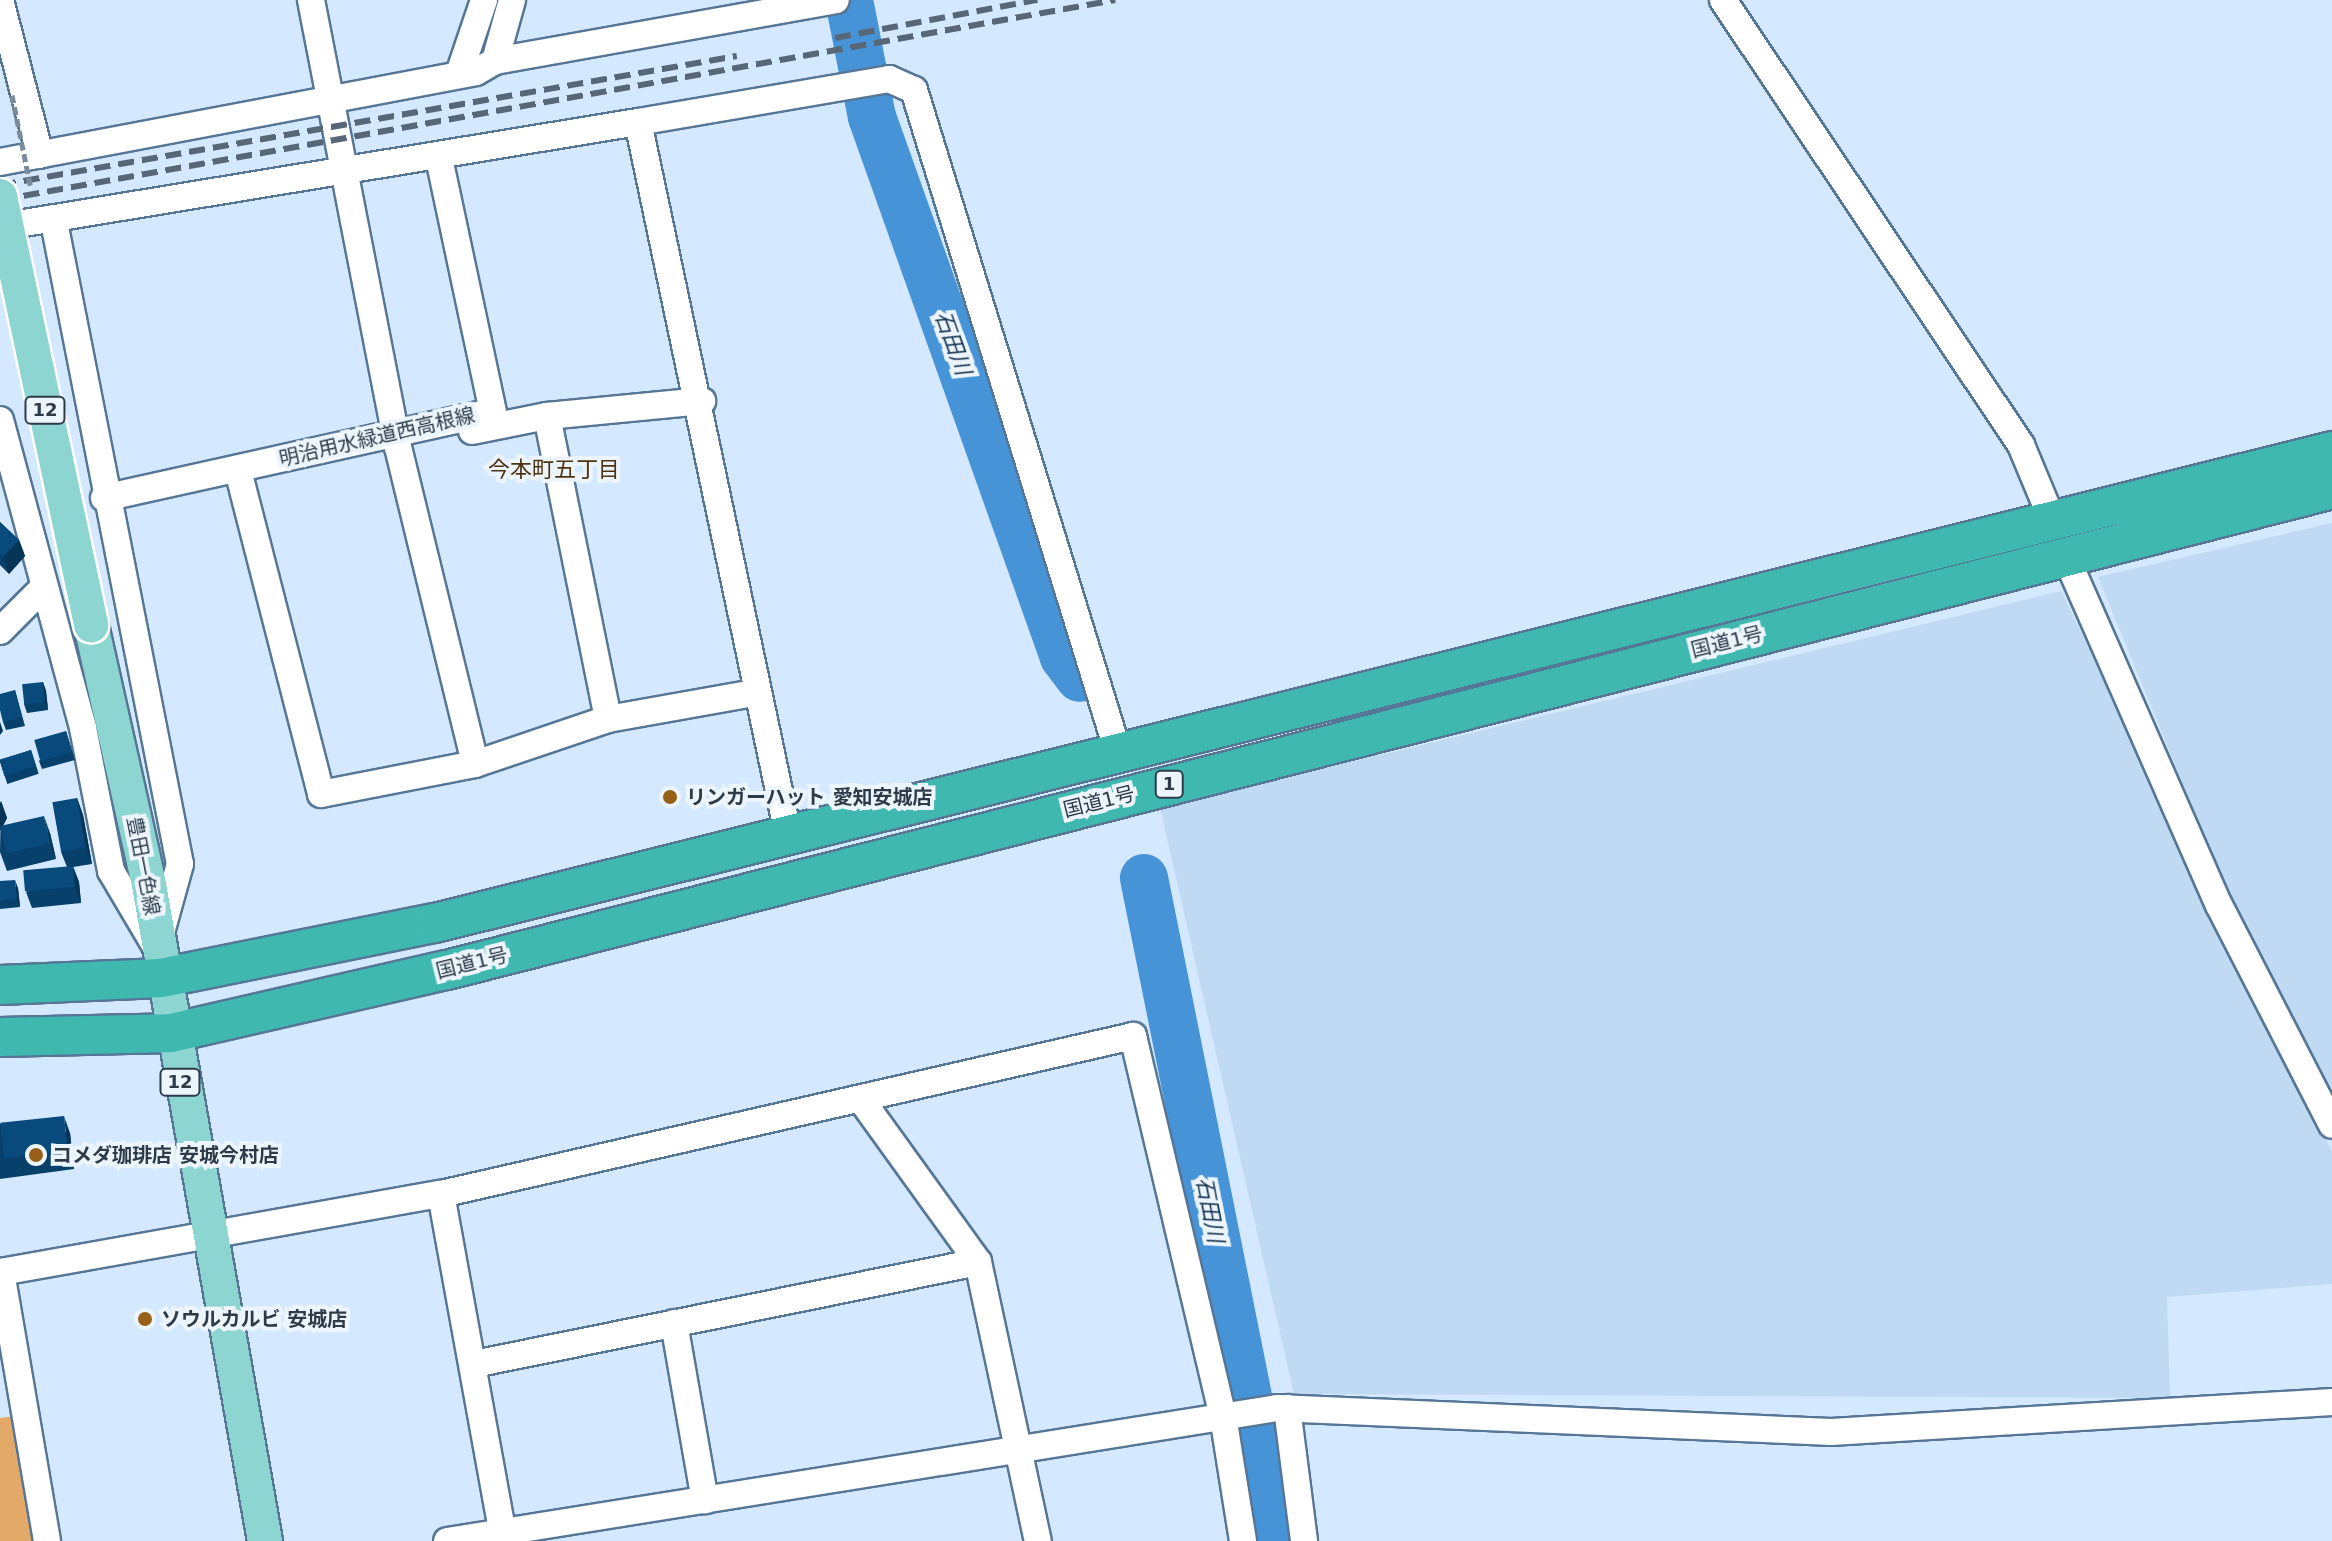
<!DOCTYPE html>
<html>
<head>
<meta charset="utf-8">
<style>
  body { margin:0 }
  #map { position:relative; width:2332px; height:1541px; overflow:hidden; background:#d4e9ff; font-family:"DejaVu Sans","Noto Sans JP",sans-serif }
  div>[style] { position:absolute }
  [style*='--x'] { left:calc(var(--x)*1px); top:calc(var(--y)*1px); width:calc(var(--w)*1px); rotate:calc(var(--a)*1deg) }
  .built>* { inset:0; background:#c1daf3 }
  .green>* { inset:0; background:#e3a968 }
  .river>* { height:48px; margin:-24px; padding:0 24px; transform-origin:24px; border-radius:24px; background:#4693d7 }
  .roads { filter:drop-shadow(2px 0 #567696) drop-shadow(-2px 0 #567696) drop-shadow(0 2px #567696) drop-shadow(0 -2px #567696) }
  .minor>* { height:26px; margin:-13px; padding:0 13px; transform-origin:13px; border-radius:13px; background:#fff }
  .major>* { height:34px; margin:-17px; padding:0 17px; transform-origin:17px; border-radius:17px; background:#8cd5d0 }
  .highway>* { height:38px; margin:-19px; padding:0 19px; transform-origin:19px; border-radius:19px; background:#3fb9b0 }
  .rail>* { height:6px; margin-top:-3px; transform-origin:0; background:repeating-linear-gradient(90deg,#586777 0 16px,transparent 0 24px) }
  .path-bridge>* { height:5px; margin-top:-2.5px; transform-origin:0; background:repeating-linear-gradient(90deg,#7a8b9d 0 8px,transparent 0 12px) }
  .bridges { filter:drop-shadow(2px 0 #fff) drop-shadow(-2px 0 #fff) drop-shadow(0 2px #fff) drop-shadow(0 -2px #fff) }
  .major-bridge>* { height:34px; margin:-17px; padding:0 17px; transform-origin:17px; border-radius:17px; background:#8cd5d0 }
  .wall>* { inset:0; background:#07406a; transform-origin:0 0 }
  .shaded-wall>* { inset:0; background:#063456 }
  .building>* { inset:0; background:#084a7b; transform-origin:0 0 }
  .dots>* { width:22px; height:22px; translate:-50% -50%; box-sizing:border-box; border:4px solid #edf5fc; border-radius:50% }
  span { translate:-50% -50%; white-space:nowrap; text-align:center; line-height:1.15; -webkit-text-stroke:8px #edf5fc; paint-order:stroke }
  .shield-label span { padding:2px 6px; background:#edf5fc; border:2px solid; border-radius:6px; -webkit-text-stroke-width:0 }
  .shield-label { font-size:18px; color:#2d3b49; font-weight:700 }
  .street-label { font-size:20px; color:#2d3b49 }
  .poi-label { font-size:20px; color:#2d3b49; font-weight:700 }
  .left { translate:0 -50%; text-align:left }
  .water-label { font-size:22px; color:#143450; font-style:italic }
  .neighbourhood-label { font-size:22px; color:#4e3313 }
</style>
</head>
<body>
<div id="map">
  <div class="built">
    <div style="clip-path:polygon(2332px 523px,2332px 1105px,2224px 884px,2098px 577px)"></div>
    <div style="clip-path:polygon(2061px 591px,2332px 1152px,2332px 1284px,2167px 1297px,2170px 1398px,1294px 1394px,1160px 808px)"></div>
  </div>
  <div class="green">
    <div style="clip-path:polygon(14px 1416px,36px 1541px,0 1541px,0 1418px)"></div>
  </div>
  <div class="river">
    <div style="--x:849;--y:0;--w:119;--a:78.9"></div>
    <div style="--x:872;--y:117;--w:573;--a:70.43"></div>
    <div style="--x:1064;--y:657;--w:26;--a:53"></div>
    <div style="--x:1144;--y:878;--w:676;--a:78.66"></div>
  </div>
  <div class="roads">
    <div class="minor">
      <div style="--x:0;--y:0;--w:160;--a:75.5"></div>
      <div style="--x:311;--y:0;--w:455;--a:79"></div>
      <div style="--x:398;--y:447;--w:326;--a:76.3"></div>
      <div style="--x:1723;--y:0;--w:536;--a:56.19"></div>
      <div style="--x:2021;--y:445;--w:83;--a:67.4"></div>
      <div style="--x:495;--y:61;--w:346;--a:-10.1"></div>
      <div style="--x:459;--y:74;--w:78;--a:-71.3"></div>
      <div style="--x:638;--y:122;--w:255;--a:-9.7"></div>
      <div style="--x:889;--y:79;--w:27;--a:24"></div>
      <div style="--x:914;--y:90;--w:693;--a:72.87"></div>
      <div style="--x:0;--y:162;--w:484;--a:-10.7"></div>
      <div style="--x:476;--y:72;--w:22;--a:-30"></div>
      <div style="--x:495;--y:61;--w:63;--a:-74.4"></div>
      <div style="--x:54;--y:222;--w:654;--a:78.9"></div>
      <div style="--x:180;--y:864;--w:75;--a:105.5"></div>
      <div style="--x:0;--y:227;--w:647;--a:-9.35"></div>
      <div style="--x:638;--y:122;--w:728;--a:78.1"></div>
      <div style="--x:547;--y:416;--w:309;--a:78.6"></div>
      <div style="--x:0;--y:420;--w:319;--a:74.9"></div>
      <div style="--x:83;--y:728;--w:146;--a:78.9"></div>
      <div style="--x:111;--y:871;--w:88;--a:59.4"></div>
      <div style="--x:472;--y:431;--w:76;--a:-11.3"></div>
      <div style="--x:547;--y:416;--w:156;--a:-5.5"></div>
      <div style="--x:241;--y:482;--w:322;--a:75.6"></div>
      <div style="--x:321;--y:794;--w:157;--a:-11"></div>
      <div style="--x:475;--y:764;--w:140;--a:-18.7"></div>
      <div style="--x:608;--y:719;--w:148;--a:-10.1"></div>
      <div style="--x:104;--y:498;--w:398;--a:-12.5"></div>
      <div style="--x:493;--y:412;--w:259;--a:-102"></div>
      <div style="--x:2066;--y:557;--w:380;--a:66.3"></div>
      <div style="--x:2219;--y:905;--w:247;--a:62.8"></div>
      <div style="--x:0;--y:631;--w:62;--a:-45"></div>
      <div style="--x:862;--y:1101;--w:198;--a:54.2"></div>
      <div style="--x:978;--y:1262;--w:285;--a:77.9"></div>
      <div style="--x:441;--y:1194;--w:353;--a:79.7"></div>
      <div style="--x:674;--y:1323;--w:180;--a:80.1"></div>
      <div style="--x:474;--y:1364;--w:514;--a:-11.44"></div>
      <div style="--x:1287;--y:1408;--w:134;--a:82.7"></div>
      <div style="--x:47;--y:1541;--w:273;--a:-99.7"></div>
      <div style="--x:1;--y:1272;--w:447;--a:-10.1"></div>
      <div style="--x:441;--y:1194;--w:710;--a:-12.86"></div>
      <div style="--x:1133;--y:1036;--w:391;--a:76.7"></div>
      <div style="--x:1223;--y:1416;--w:127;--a:80.9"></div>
      <div style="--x:447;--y:1541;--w:841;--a:-9.1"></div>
      <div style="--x:1277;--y:1408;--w:555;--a:2.48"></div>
      <div style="--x:1831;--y:1432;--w:502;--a:-3.43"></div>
    </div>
    <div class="major">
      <div style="--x:91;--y:625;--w:266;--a:77.4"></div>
      <div style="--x:149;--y:885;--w:666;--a:79.97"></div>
    </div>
    <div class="highway">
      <div style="--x:0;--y:985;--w:161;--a:-2.5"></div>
      <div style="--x:161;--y:978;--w:279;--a:-11.4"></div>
      <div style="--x:435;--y:923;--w:1955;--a:-13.97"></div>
      <div style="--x:0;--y:1037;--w:171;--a:-1.3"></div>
      <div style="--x:171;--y:1033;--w:283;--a:-12.9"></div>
      <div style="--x:447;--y:970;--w:1945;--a:-14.31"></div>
    </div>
  </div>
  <div class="rail">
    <div style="--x:835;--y:38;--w:206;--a:-10.7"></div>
    <div style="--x:0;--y:185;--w:748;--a:-9.93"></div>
    <div style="--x:0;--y:200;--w:1133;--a:-10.17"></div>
  </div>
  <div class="path-bridge">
    <div style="--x:12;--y:95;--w:96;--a:78.6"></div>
  </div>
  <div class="bridges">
    <div class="major-bridge">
      <div style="--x:0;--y:196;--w:439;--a:78"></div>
    </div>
  </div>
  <div class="wall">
    <div style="clip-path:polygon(0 522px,19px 540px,25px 556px,9px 574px,0 565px)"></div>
    <div style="clip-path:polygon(43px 682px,46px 691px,48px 710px,27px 713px,24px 704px)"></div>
    <div style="clip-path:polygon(15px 690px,25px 726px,6px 730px,3px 722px)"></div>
    <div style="clip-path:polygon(66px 731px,75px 760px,42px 769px,39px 761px)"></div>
    <div style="left:31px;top:750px;width:25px;height:33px;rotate:72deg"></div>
    <div style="clip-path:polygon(77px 798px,83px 815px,92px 864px,73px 867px,79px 882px,81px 903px,32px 908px,26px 892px,67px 867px,61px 852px)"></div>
    <div style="clip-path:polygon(1px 801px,7px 818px,3px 826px,50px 833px,56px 859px,7px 871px,0 852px)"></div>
    <div style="clip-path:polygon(0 881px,18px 888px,20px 907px,0 909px)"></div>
    <div style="clip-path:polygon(0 1124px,70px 1133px,74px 1169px,0 1179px)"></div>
  </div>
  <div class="shaded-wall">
    <div style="clip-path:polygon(19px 540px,25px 556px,9px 574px,3px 557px)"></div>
    <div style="clip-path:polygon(43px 682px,46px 691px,48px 710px,45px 702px)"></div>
    <div style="clip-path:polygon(0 722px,3px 731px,0 735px)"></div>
    <div style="clip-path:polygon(77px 798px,83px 815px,92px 864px,86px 847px)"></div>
    <div style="clip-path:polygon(1px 801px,7px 818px,0 831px,0 803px)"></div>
    <div style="clip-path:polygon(44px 816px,50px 833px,56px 859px,50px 843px)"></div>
    <div style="clip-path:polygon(73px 866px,79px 882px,81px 903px,75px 887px)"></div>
    <div style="clip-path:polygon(15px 880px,18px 888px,20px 907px,17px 899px)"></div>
    <div style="clip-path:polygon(64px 1116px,70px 1133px,74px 1169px,68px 1152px)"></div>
  </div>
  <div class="building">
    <div style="clip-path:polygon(0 522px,19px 540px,3px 557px,0 554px)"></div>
    <div style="left:43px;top:682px;width:20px;height:21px;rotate:84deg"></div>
    <div style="clip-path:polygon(15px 690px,22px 717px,3px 722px,0 710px,0 694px)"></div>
    <div style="left:66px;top:731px;width:22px;height:33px;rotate:74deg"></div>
    <div style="left:31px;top:750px;width:17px;height:33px;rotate:73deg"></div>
    <div style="left:77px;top:798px;width:50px;height:25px;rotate:80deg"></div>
    <div style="left:44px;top:816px;width:28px;height:45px;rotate:77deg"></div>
    <div style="left:73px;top:866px;width:21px;height:50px;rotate:85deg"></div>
    <div style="clip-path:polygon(15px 880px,17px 899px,0 901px,0 881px)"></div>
    <div style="left:64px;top:1116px;width:36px;height:64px;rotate:84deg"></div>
  </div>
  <div class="dots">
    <div style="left:670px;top:797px;background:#966018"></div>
    <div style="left:36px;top:1155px;background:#966018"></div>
    <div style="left:145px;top:1319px;background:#966018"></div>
  </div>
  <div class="shield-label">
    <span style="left:45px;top:410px">12</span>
    <span style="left:1169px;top:784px">1</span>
    <span style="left:180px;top:1082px">12</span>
  </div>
  <div class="street-label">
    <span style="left:377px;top:437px;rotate:-13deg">明治用水緑道西高根線</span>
    <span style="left:1727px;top:642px;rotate:-14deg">国道1号</span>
    <span style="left:1099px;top:802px;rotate:-14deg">国道1号</span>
    <span style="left:143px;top:866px;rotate:79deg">豊田一色線</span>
    <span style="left:472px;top:963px;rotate:-14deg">国道1号</span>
  </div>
  <div class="poi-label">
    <span class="left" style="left:686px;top:797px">リンガーハット 愛知安城店</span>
    <span class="left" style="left:52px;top:1155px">コメダ珈琲店 安城今村店</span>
    <span class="left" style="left:161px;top:1319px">ソウルカルビ 安城店</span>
  </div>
  <div class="water-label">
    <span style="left:953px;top:343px;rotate:70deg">石田川</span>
    <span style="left:1210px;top:1210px;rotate:79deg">石田川</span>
  </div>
  <div class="neighbourhood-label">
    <span style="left:554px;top:470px">今本町五丁目</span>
  </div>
</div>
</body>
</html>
